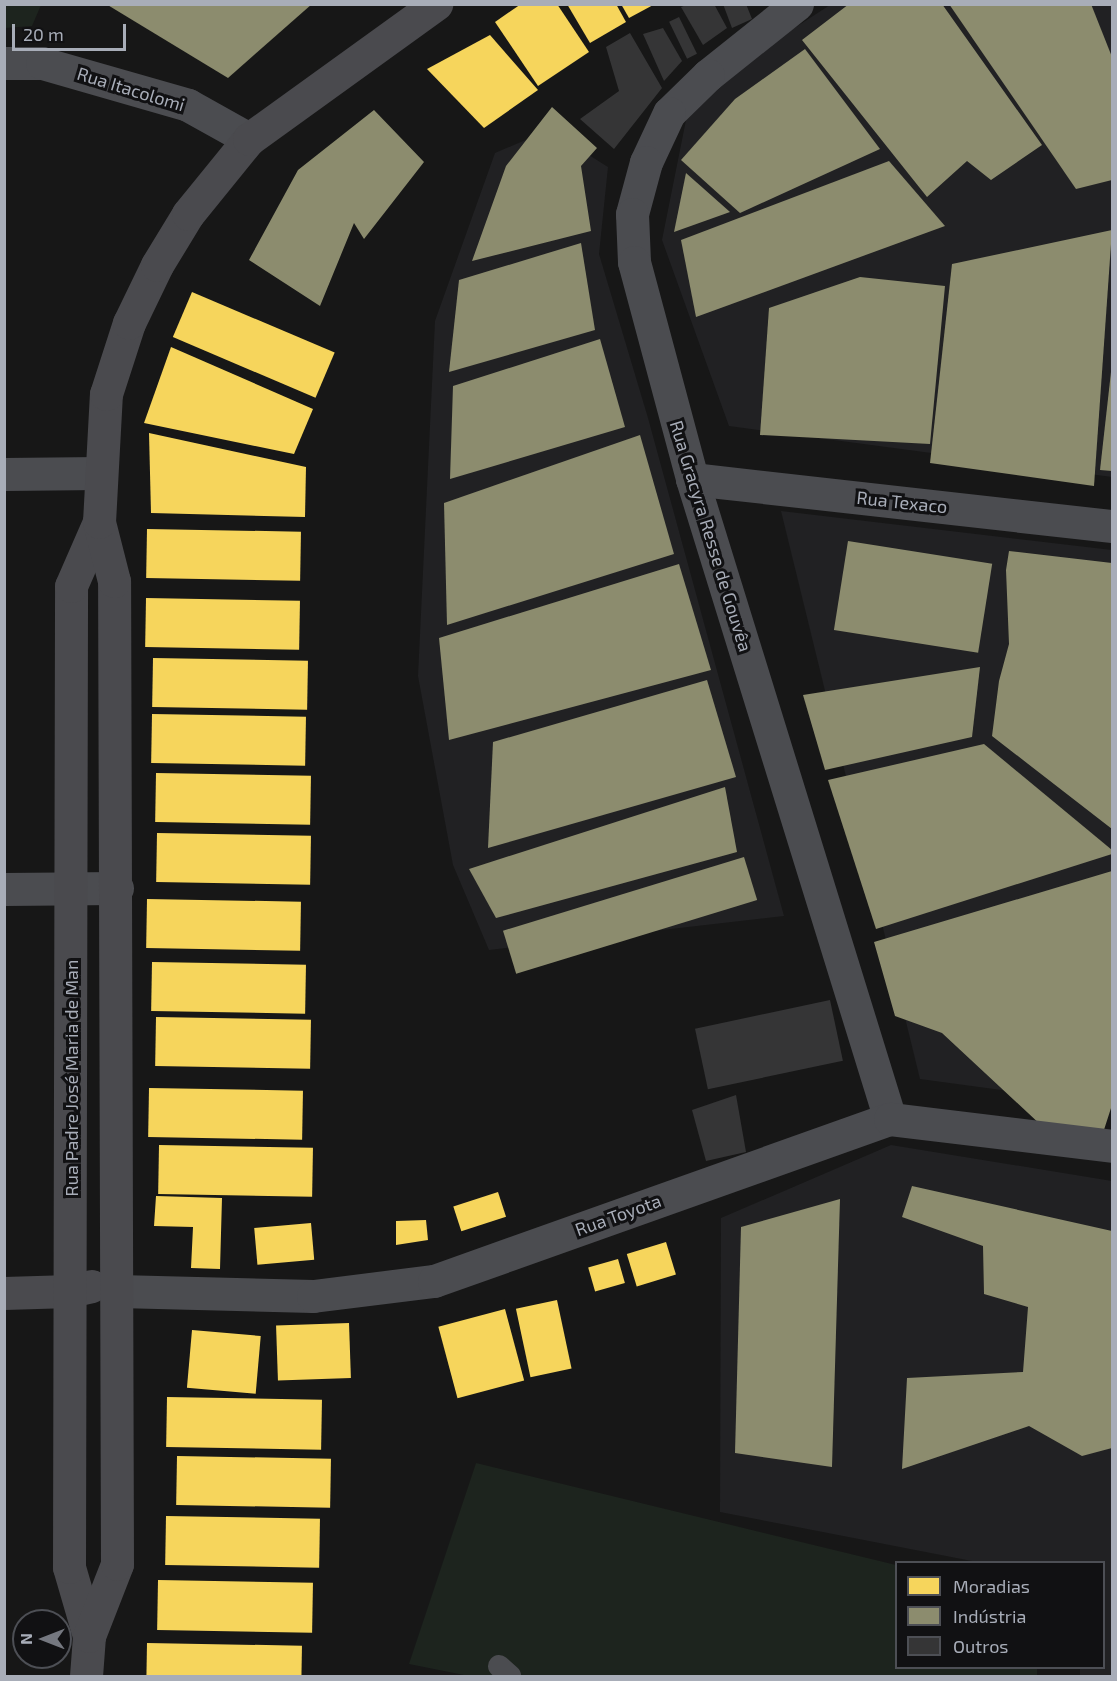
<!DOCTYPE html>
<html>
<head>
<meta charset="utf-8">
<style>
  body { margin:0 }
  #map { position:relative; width:1117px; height:1681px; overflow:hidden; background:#171717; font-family:"Exo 2",sans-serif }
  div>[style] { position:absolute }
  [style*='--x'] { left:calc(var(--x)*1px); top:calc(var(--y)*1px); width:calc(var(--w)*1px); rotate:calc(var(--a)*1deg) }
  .built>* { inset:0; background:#212123 }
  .green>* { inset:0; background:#1d241e }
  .homes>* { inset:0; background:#f6d55c; transform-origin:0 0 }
  .industry>* { inset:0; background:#8c8c6e; transform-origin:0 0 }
  .building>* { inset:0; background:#353536; transform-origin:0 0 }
  .lane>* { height:22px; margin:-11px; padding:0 11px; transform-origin:11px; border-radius:11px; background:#4b4c50 }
  .street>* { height:33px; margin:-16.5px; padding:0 16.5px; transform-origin:16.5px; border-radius:16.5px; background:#4b4c50 }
  .secondary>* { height:33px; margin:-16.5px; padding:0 16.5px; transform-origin:16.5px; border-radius:16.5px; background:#4a4a4e }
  span { translate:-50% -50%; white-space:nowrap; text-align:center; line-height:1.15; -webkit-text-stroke:6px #111113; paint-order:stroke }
  .street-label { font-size:18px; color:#a8adb8 }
  .frame { position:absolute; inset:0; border:6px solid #a8adb8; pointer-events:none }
  .legend { position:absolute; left:895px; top:1561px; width:210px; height:108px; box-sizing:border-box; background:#111113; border:2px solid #4d4f55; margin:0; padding:8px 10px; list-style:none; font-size:18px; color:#a8adb8 }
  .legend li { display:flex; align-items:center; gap:12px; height:30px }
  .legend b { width:30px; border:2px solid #4d4f55 }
  .north { position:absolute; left:12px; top:1609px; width:60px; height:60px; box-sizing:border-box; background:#111113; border:2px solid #4d4f55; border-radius:50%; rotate:270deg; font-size:16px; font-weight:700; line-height:24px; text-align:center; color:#a8adb8 }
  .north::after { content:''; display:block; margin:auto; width:21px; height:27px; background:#757880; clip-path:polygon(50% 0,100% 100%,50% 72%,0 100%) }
  .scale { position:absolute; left:12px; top:24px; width:114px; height:27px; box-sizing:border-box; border:3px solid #a8adb8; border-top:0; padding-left:8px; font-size:18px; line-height:21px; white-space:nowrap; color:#a8adb8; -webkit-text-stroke:4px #111113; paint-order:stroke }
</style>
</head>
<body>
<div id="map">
  <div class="built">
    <div style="clip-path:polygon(830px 5px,1112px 5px,1112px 477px,729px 426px,662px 240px,691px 95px)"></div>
    <div style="clip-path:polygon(549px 130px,608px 167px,599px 254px,648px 418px,784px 916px,489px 950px,453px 865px,418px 676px,435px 321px,495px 153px)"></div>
    <div style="clip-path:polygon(781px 511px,1112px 550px,1112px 1105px,920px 1079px)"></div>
    <div style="clip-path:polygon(891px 1145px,1112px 1181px,1112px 1676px,1080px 1676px,1080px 1668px,1104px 1668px,1104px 1562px,977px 1562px,720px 1512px,721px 1218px)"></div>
  </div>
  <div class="green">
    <div style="clip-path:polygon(4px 5px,5px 4px,41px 5px,32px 26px,5px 28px)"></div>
    <div style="clip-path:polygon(476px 1463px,896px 1565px,896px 1668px,1037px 1668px,1037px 1676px,469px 1676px,409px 1664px)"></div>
  </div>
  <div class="homes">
    <div style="clip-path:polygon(521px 4px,557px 4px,589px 52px,538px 86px,495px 22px)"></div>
    <div style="clip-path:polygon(567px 4px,616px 4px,626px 22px,590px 43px)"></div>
    <div style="clip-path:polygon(621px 4px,655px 4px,629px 18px)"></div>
    <div style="clip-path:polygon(490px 35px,538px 90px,484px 128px,427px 69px)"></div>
    <div style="left:192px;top:292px;width:155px;height:49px;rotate:23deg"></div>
    <div style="clip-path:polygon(171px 347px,313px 409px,294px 454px,144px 423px)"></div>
    <div style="clip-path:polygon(149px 433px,306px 467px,305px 517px,151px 513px)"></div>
    <div style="left:147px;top:529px;width:154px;height:49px;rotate:1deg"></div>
    <div style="left:146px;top:598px;width:154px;height:49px;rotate:1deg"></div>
    <div style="left:153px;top:658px;width:155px;height:49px;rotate:1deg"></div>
    <div style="left:152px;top:714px;width:154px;height:49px;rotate:1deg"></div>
    <div style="left:156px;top:773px;width:155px;height:49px;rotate:1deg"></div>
    <div style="left:157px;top:833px;width:154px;height:49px;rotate:1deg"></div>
    <div style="left:147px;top:899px;width:154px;height:49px;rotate:1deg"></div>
    <div style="left:152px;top:962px;width:154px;height:49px;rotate:1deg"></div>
    <div style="left:156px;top:1017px;width:155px;height:49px;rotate:1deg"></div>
    <div style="left:149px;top:1088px;width:154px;height:49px;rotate:1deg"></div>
    <div style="left:159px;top:1145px;width:154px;height:49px;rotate:1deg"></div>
    <div style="left:498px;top:1192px;width:26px;height:47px;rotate:72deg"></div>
    <div style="clip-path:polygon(156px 1196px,222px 1198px,220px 1269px,191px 1268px,193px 1227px,154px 1226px)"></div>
    <div style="clip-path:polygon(426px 1220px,428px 1240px,396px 1245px,396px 1221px)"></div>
    <div style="left:311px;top:1223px;width:37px;height:57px;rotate:85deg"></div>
    <div style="left:666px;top:1242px;width:34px;height:41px;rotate:73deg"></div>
    <div style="left:618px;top:1259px;width:25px;height:31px;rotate:74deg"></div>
    <div style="left:557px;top:1300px;width:70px;height:42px;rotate:78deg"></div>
    <div style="left:505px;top:1309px;width:74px;height:69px;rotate:75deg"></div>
    <div style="left:349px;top:1323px;width:55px;height:73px;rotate:88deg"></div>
    <div style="left:192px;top:1330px;width:69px;height:58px;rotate:5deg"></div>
    <div style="left:167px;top:1397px;width:155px;height:50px;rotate:1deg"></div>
    <div style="left:177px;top:1456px;width:154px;height:49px;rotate:1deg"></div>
    <div style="left:166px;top:1516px;width:154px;height:49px;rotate:1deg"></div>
    <div style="left:158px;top:1580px;width:155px;height:50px;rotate:1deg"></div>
    <div style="left:147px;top:1643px;width:155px;height:33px;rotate:1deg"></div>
  </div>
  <div class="industry">
    <div style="clip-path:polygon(106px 4px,312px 4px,228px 78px)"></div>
    <div style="clip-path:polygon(849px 4px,942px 4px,1042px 145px,991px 180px,967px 161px,927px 197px,802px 40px)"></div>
    <div style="clip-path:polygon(949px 4px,1091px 4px,1112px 57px,1112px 180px,1076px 189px)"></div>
    <div style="clip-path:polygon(805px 49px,880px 149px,740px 213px,681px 160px,735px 99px)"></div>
    <div style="clip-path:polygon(552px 107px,597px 148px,581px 166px,591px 231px,472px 261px,506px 166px)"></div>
    <div style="clip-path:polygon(374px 110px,424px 162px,364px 239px,354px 223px,320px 306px,249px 260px,298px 170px)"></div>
    <div style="clip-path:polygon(889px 161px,945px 226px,696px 317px,681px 240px)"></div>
    <div style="clip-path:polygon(686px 173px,730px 212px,674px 232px)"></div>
    <div style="clip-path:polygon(1112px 230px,1094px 486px,930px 463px,952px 264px)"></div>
    <div style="clip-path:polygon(581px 243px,595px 330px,449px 372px,459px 280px)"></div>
    <div style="clip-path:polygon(860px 277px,945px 286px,930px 444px,760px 435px,769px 308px)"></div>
    <div style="clip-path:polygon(600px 339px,625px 427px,450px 479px,453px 386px)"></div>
    <div style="clip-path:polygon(1111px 372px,1112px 372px,1112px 471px,1100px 470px)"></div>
    <div style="clip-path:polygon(640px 435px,674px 554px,447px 625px,444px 503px)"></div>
    <div style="left:848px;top:541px;width:146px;height:90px;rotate:9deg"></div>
    <div style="clip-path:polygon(1009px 551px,1112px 563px,1112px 829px,992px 736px,999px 681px,1009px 644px,1006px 570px)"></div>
    <div style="clip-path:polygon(679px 564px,711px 670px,449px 740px,439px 638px)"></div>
    <div style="clip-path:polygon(980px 667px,972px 737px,825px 770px,803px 695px)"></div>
    <div style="clip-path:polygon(707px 680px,736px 777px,488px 848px,493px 742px)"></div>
    <div style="clip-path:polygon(984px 744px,1112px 850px,1112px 854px,876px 929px,828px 780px)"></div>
    <div style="clip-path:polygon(725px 787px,737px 852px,496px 918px,469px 869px)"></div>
    <div style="left:744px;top:857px;width:45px;height:252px;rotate:73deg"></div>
    <div style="clip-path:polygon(1112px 871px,1112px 1105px,1102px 1136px,1043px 1127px,942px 1033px,895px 1016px,874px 942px)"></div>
    <div style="clip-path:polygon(912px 1186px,1112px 1231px,1112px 1448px,1082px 1456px,1029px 1426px,902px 1469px,907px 1378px,1023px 1372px,1028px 1307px,984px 1294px,983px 1246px,902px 1217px)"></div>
    <div style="clip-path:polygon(840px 1199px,832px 1467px,735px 1453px,741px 1227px)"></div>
  </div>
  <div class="building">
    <div style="clip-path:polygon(689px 4px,714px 4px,727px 28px,703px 45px,681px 7px)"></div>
    <div style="clip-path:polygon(723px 4px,746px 4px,752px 19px,732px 28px)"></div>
    <div style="left:679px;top:17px;width:41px;height:11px;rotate:64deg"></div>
    <div style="clip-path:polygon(663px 28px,682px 61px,664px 81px,643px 34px)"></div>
    <div style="clip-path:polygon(630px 33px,662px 88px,614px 149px,580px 119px,619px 91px,606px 47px)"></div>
    <div style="left:830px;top:1000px;width:62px;height:138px;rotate:78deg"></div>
    <div style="clip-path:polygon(736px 1095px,746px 1152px,706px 1161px,692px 1110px)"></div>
  </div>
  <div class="lane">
    <div style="--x:499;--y:1666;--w:15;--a:42"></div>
  </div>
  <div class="street">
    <div style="--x:797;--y:4;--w:114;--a:141.4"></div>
    <div style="--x:708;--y:75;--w:54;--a:135.7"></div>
    <div style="--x:669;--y:113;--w:54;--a:115.1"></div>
    <div style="--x:646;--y:162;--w:54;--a:105.1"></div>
    <div style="--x:632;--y:214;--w:48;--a:87.6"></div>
    <div style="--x:634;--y:262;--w:225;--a:75"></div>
    <div style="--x:692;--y:479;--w:670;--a:72.81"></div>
    <div style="--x:4;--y:63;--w:38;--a:0"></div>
    <div style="--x:42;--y:63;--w:152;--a:16"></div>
    <div style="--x:188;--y:105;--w:70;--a:29.1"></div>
    <div style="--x:4;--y:474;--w:96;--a:-0.6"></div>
    <div style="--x:692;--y:479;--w:423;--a:6.4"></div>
    <div style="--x:4;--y:889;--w:113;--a:-0.5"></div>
    <div style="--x:118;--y:1291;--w:195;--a:1.5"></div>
    <div style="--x:313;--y:1296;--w:122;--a:-7.1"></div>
    <div style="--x:434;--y:1281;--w:484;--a:-19.6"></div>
    <div style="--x:890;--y:1119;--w:224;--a:6.9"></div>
  </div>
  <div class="secondary">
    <div style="--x:4;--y:1293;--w:66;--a:-1.7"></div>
    <div style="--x:70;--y:1291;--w:22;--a:-13"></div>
    <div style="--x:89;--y:1636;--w:72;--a:-106.2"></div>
    <div style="--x:69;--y:1567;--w:981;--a:-89.88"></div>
    <div style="--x:71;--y:586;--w:70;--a:-66.4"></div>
    <div style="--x:86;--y:1676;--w:40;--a:-85.7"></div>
    <div style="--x:89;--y:1636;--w:77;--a:-68.7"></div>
    <div style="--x:117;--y:1564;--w:983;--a:-90.17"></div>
    <div style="--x:114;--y:581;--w:61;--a:-104.3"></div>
    <div style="--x:99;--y:522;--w:128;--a:-86.9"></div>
    <div style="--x:106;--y:394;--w:75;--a:-72.1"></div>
    <div style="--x:129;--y:323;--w:64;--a:-64.2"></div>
    <div style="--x:157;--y:265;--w:60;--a:-58.7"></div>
    <div style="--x:188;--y:214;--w:97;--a:-50.9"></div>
    <div style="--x:249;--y:139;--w:231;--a:-35.8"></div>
  </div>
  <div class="street-label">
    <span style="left:131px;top:89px;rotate:17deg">Rua Itacolomi</span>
    <span style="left:902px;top:502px;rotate:6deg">Rua Texaco</span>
    <span style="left:711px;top:536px;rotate:73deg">Rua Gracyra Resse de Gouvêa</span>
    <span style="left:71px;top:1078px;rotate:-90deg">Rua Padre José Maria de Man</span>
    <span style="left:618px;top:1215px;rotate:-20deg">Rua Toyota</span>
  </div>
  <div class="frame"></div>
  <ul class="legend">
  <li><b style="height:16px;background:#f6d55c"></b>Moradias</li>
  <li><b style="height:16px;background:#8c8c6e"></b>Indústria</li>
  <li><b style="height:16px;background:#353536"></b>Outros</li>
  </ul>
  <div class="north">N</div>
  <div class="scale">20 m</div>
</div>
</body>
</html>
